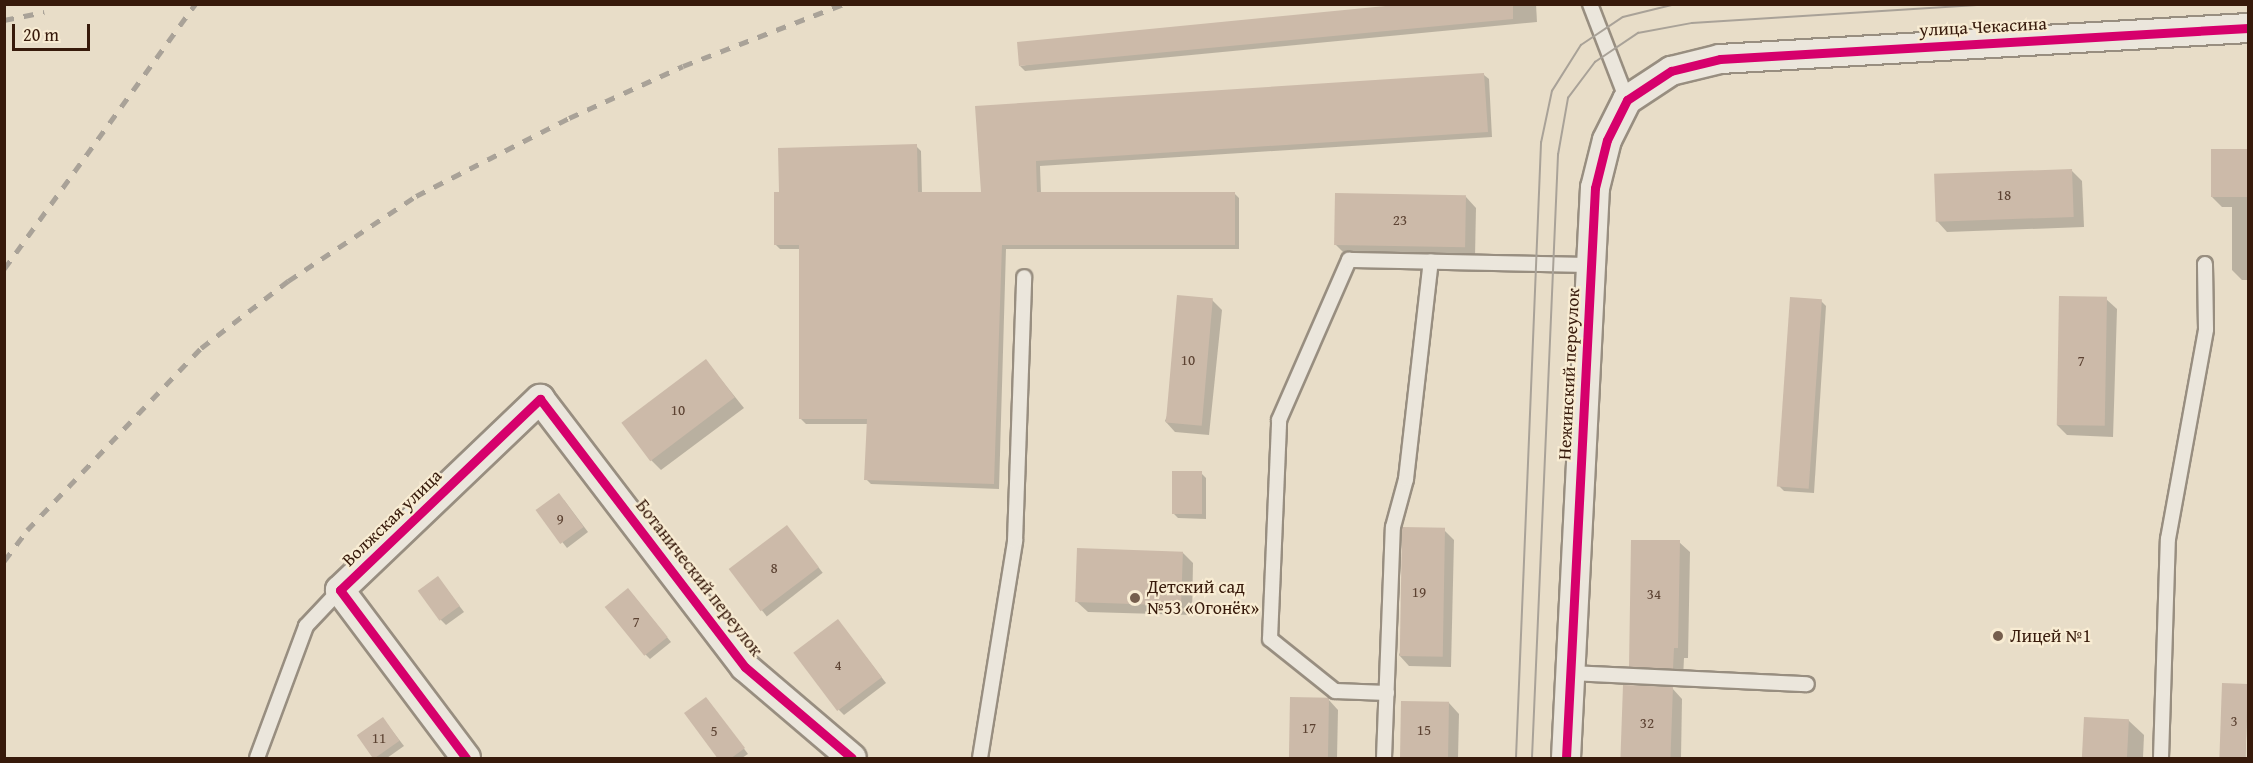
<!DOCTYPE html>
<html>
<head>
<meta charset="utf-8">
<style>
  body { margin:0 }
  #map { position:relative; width:2253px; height:763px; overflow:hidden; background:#e8ddc8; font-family:"Gentium Book Plus",serif }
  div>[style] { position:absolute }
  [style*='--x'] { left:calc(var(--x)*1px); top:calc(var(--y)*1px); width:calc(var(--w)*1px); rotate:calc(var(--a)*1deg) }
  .shadow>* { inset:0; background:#0003; transform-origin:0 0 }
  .building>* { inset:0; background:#ccbaa9; transform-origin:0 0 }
  .roads { filter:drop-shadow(2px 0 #988e80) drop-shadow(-2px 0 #988e80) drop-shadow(0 2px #988e80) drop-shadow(0 -2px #988e80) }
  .service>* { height:14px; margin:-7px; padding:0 7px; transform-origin:7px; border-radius:7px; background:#ebe6dc }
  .minor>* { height:28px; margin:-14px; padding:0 14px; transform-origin:14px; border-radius:14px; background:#ebe6dc }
  .tram>* { height:1.5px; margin:-0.75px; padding:0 0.75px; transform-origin:0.75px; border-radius:0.75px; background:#a9a298 }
  .rail>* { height:4.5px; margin-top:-2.25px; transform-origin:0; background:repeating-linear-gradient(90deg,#a9a298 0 10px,transparent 0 20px) }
  .cycleway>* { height:9px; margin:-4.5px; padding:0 4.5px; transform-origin:4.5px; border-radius:4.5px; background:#d6006c }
  .dots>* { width:16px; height:16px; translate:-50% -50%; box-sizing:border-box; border:3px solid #f8ecd3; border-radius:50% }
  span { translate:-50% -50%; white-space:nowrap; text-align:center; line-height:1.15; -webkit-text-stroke:4.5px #f8ecd3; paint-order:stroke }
  .number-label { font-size:15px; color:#5c4232 }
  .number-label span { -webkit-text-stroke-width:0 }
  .street-label { font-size:18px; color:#371a0b }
  .poi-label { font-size:18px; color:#371a0b }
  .left { translate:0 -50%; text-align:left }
  .frame { position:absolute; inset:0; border:6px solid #371a0b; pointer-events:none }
  .scale { position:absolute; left:12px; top:24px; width:78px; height:27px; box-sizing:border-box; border:3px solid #371a0b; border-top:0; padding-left:8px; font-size:18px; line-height:21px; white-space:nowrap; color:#371a0b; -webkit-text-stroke:4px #f8ecd3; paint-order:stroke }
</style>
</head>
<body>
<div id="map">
  <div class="shadow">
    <div style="clip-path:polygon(1422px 4px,1536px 4px,1537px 22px,1025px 71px,1020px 66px)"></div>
    <div style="clip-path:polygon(1484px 75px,1489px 79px,1492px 137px,1040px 166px,1041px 193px,1234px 193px,1239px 198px,1239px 249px,1006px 249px,999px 489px,871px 484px,866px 479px,868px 424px,806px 424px,801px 419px,800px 249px,780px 249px,775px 244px,916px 146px,921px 151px,922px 193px,982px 193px,976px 107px)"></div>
    <div style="clip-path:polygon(2212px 150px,2248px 151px,2248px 280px,2242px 280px,2232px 270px,2232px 207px,2222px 207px,2212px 197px)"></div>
    <div style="clip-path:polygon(2071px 170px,2082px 181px,2084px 227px,1947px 232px,1937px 221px)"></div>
    <div style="clip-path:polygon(1466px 197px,1476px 208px,1475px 257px,1346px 255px,1335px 244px)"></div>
    <div style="clip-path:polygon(2106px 299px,2117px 309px,2113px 437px,2067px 435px,2057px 425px)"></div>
    <div style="clip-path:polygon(1212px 300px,1222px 310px,1209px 435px,1175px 432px,1165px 421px)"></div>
    <div style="clip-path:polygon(1821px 301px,1826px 306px,1814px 493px,1784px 491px,1779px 486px)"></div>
    <div style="clip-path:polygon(706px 361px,744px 408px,661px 470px,651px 460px)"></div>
    <div style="clip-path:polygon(1201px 473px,1206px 478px,1206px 519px,1178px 518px,1173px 513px)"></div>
    <div style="clip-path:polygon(564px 500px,588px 532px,567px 548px,538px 511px)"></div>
    <div style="left:787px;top:527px;width:58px;height:71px;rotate:52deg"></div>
    <div style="clip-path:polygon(1444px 530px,1454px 540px,1451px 667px,1409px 666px,1399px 655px)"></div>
    <div style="clip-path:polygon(1679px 542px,1690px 552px,1688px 658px,1684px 658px,1683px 679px,1641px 677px,1631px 666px)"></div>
    <div style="clip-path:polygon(1182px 552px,1193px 563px,1192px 615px,1088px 612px,1077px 602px)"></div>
    <div style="clip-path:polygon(442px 583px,464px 612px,446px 625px,441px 620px)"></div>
    <div style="clip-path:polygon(633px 595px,671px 642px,650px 659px,645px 654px)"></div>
    <div style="clip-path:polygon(842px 626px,886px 683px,844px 715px,839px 710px)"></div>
    <div style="left:2223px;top:685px;width:25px;height:73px;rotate:2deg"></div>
    <div style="clip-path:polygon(1672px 688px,1682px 699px,1681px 758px,1622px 758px)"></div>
    <div style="clip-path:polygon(706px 698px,748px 754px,742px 758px,719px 758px)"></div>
    <div style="clip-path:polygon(1328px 699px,1338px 710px,1337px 758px,1290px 758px)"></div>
    <div style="clip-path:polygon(1449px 703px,1459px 714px,1458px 758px,1401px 758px)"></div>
    <div style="clip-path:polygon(2128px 720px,2144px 735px,2143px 758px,2085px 758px)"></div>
    <div style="clip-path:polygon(387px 724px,404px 746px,387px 758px,377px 758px,359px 735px)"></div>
  </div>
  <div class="building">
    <div style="clip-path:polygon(1406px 4px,1513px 4px,1513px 19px,1019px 66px,1017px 42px)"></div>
    <div style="clip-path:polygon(1484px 73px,1488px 132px,1036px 161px,1037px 192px,1235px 192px,1235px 245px,1002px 245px,994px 484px,864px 480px,867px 419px,799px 419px,799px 245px,774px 245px,774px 192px,779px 192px,778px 148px,917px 144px,918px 192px,981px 192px,975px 106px)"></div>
    <div style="left:2211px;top:149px;width:37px;height:48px"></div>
    <div style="left:2072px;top:169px;width:48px;height:138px;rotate:88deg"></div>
    <div style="left:1335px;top:193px;width:131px;height:52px;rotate:1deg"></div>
    <div style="left:1177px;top:295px;width:36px;height:128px;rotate:5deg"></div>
    <div style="left:2059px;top:296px;width:48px;height:129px;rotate:1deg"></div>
    <div style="left:1790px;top:297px;width:32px;height:190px;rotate:4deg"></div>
    <div style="left:706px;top:359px;width:48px;height:106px;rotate:53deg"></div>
    <div style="left:1172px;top:471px;width:30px;height:43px"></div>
    <div style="left:559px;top:493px;width:42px;height:29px;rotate:54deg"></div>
    <div style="left:787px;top:525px;width:53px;height:73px;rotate:53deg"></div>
    <div style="left:1402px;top:527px;width:43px;height:129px;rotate:1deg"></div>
    <div style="clip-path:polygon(1631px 540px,1680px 540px,1678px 648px,1674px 648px,1673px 669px,1629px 667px)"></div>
    <div style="left:1077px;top:548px;width:106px;height:54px;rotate:2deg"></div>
    <div style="left:438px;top:576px;width:37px;height:25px;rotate:54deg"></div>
    <div style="left:628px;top:588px;width:63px;height:30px;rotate:51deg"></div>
    <div style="left:838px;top:619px;width:73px;height:56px;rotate:53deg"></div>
    <div style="left:2222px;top:683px;width:26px;height:76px;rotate:2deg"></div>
    <div style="left:1623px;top:685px;width:50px;height:74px;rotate:2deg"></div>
    <div style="clip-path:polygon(706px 697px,745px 748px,730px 759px,718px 759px,684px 713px)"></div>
    <div style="left:1290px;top:697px;width:39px;height:62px;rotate:1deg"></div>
    <div style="left:1401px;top:701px;width:48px;height:58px;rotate:1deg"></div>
    <div style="left:383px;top:717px;width:29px;height:32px;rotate:55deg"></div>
    <div style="left:2084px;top:717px;width:45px;height:42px;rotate:3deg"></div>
  </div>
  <div class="roads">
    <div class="service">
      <div style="--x:1590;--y:4;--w:103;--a:68.9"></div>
      <div style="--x:1570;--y:673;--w:237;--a:2.7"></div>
      <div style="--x:1387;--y:693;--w:52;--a:-177.8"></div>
      <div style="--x:1335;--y:691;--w:83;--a:-141.3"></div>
      <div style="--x:1270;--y:639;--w:219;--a:-87.6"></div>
      <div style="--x:1279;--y:420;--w:175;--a:-66.4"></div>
      <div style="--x:1349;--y:260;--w:243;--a:1.2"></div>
      <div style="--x:257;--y:758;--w:141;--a:-69.6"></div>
      <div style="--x:306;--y:626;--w:50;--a:-46.6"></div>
      <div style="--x:980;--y:758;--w:220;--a:-80.8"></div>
      <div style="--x:1015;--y:541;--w:264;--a:-88"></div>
      <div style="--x:1384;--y:758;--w:231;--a:-87.8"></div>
      <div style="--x:1393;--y:527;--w:50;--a:-74.8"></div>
      <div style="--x:1406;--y:479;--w:219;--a:-83.5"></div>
      <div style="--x:2161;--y:758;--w:219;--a:-88.2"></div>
      <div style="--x:2168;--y:539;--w:213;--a:-79.7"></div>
      <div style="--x:2206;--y:329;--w:65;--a:-90.9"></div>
    </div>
    <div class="minor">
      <div style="--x:466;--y:758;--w:210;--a:-126.9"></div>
      <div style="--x:340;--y:590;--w:277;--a:-43.7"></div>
      <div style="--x:540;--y:399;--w:337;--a:52.6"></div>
      <div style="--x:745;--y:667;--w:140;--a:40.4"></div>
      <div style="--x:1566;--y:758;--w:571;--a:-87.09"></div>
      <div style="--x:1595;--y:188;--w:49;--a:-76"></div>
      <div style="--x:1607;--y:140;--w:45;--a:-63.4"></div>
      <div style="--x:1627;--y:100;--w:53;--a:-33.4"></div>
      <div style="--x:1671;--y:71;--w:50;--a:-13.8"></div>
      <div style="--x:1720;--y:59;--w:529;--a:-3.36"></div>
    </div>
  </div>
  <div class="tram">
    <div style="--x:1516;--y:758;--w:616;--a:-87.67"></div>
    <div style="--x:1541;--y:143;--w:53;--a:-78.1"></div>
    <div style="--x:1552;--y:91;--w:54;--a:-57.8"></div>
    <div style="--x:1581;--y:45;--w:50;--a:-33.7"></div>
    <div style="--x:1623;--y:17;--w:55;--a:-13.8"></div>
    <div style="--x:1532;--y:758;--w:604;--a:-87.53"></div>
    <div style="--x:1558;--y:155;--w:58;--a:-80"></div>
    <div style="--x:1568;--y:98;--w:45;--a:-53.1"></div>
    <div style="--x:1595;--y:62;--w:52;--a:-34"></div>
    <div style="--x:1638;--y:33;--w:55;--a:-10.5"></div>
    <div style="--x:1692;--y:23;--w:305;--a:-3.6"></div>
  </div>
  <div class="rail">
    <div style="--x:4;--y:20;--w:41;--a:-11.3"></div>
    <div style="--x:4;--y:269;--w:327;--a:-54.2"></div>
    <div style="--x:4;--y:561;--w:39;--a:-53"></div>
    <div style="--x:27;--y:530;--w:252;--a:-46.3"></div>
    <div style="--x:201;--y:348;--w:110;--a:-37.6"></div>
    <div style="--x:288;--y:281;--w:154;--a:-33.6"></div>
    <div style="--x:416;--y:196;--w:172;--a:-27"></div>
    <div style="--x:569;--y:118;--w:125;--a:-24.5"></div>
    <div style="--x:683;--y:66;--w:173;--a:-21.1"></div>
  </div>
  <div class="cycleway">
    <div style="--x:466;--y:758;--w:210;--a:-126.9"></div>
    <div style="--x:340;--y:590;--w:277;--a:-43.7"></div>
    <div style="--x:540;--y:399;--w:337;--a:52.6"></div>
    <div style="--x:745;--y:667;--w:140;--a:40.4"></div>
    <div style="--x:1566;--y:758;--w:571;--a:-87.09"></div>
    <div style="--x:1595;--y:188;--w:49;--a:-76"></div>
    <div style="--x:1607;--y:140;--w:45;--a:-63.4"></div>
    <div style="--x:1627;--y:100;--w:53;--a:-33.4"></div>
    <div style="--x:1671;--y:71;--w:50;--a:-13.8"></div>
    <div style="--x:1720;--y:59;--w:529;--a:-3.36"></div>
  </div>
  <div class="dots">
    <div style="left:1135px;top:598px;background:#755e4d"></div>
    <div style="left:1998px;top:636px;background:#755e4d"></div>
  </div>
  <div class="number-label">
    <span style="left:2004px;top:195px">18</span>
    <span style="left:1400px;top:220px">23</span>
    <span style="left:1188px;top:360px">10</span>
    <span style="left:2081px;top:361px">7</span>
    <span style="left:678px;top:410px">10</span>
    <span style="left:560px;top:519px">9</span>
    <span style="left:774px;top:568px">8</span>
    <span style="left:1419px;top:592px">19</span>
    <span style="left:1654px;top:594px">34</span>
    <span style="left:636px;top:622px">7</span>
    <span style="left:838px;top:665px">4</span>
    <span style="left:2234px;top:721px">3</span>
    <span style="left:1647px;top:723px">32</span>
    <span style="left:1309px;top:728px">17</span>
    <span style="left:1424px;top:730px">15</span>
    <span style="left:714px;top:731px">5</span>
    <span style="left:379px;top:738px">11</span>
  </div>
  <div class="street-label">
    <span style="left:1983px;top:27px;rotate:-3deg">улица Чекасина</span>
    <span style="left:1569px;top:374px;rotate:-87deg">Нежинский переулок</span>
    <span style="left:392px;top:518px;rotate:-44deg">Волжская улица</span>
    <span style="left:699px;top:578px;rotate:52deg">Ботанический переулок</span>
  </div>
  <div class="poi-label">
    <span class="left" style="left:1147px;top:598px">Детский сад<br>№53 «Огонёк»</span>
    <span class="left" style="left:2010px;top:636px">Лицей №1</span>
  </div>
  <div class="frame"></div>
  <div class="scale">20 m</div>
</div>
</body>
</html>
